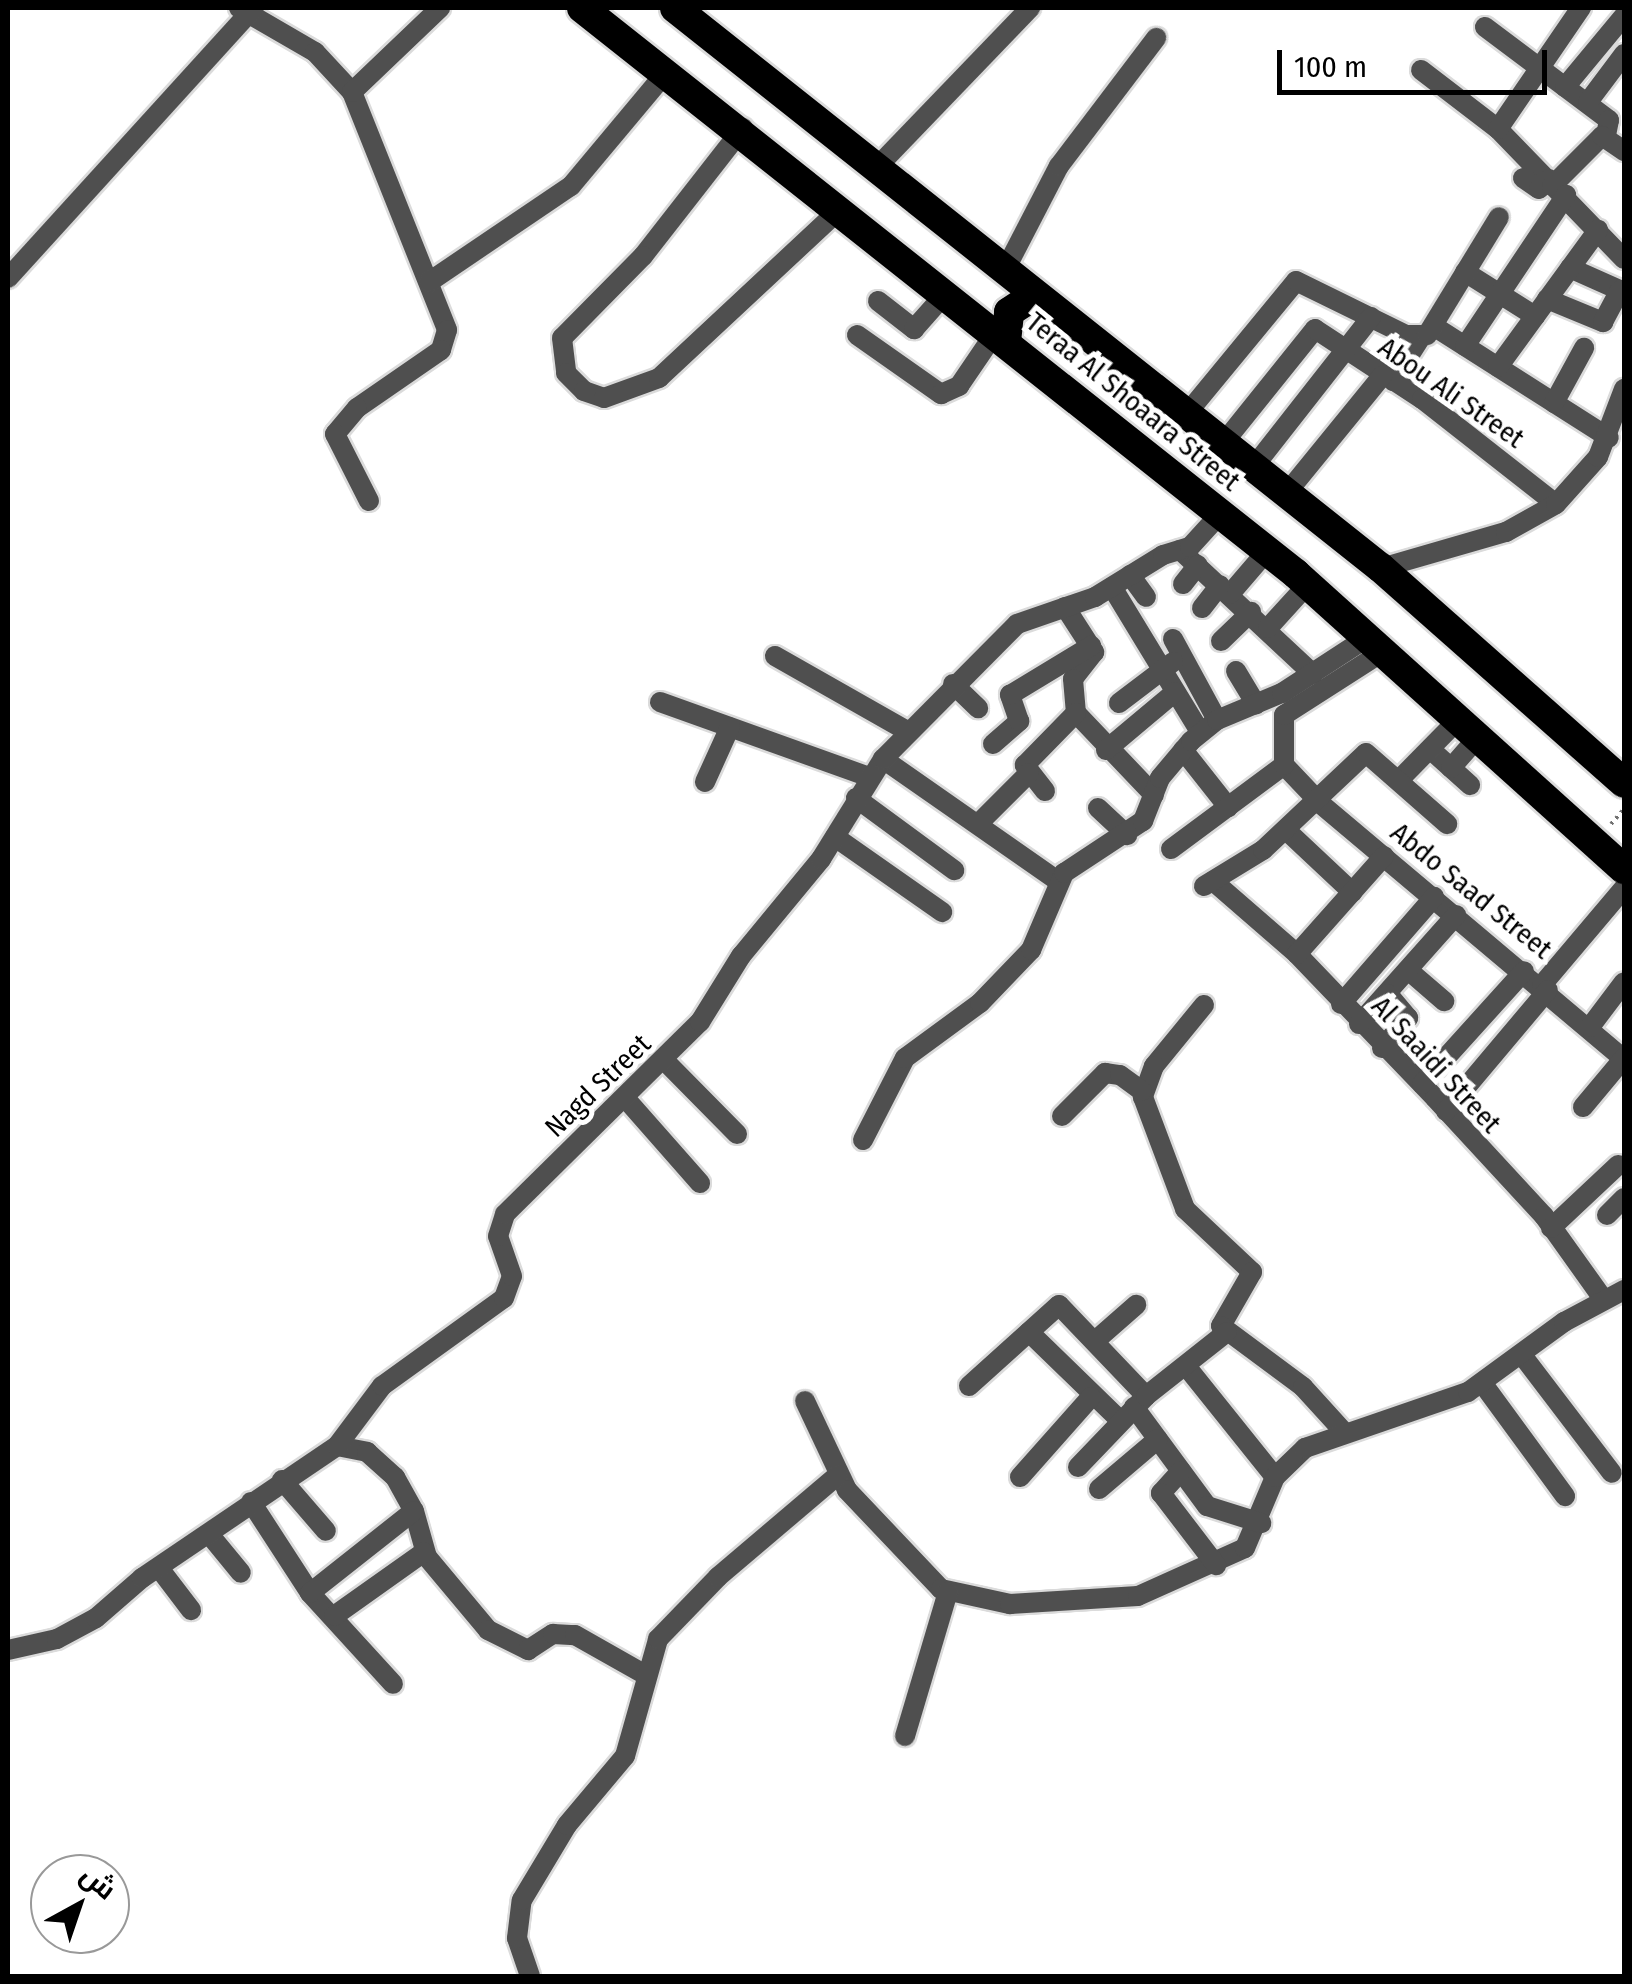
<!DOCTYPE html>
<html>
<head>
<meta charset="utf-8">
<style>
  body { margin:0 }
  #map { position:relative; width:1632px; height:1984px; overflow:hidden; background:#fff; font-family:"Fira Sans Condensed",Cairo,sans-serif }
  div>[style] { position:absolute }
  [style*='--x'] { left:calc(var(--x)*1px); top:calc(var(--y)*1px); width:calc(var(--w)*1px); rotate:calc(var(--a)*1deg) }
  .path>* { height:4px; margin-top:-2px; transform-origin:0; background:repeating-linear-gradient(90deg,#717171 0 2.5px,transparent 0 7.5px) }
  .roads { filter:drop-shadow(2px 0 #dbdbdb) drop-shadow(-2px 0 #dbdbdb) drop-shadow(0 2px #dbdbdb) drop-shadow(0 -2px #dbdbdb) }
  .street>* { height:20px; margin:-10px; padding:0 10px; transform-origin:10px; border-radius:10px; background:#4f4f4f }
  .highway>* { height:30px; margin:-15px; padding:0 15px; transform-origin:15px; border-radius:15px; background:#000 }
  span { translate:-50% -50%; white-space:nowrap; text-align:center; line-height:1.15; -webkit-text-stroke:10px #fff; paint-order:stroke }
  .street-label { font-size:28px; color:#000 }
  .frame { position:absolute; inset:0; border:10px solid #000; pointer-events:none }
  .north { position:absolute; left:30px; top:1854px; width:100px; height:100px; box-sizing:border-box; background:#fff; border:2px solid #999; border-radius:50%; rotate:40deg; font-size:28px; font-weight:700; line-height:40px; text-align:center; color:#000 }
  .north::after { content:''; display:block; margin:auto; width:35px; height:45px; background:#000; clip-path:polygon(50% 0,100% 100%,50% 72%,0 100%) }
  .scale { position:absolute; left:1277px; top:50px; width:270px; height:45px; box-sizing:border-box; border:5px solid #000; border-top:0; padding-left:12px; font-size:30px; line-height:35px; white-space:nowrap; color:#000; -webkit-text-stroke:8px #fff; paint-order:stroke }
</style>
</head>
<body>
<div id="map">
  <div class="path">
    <div style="--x:1611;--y:824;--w:20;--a:-49"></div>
  </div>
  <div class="roads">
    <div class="street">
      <div style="--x:239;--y:8;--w:88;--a:30.1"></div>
      <div style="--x:315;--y:52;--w:54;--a:47.2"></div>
      <div style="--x:352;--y:92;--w:256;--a:68.2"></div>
      <div style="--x:447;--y:330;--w:21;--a:107"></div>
      <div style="--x:441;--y:350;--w:102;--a:145.4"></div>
      <div style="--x:357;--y:408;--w:34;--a:130"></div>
      <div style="--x:335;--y:434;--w:75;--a:63.1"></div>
      <div style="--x:1485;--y:27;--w:155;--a:36.9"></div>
      <div style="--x:1609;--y:120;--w:16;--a:101"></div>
      <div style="--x:1421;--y:70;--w:97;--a:37.5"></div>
      <div style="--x:1498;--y:129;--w:181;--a:45.9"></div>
      <div style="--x:1565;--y:87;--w:92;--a:-50.3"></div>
      <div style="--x:352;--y:92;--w:122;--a:-43.7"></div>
      <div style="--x:1588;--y:102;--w:60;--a:-53.1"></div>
      <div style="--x:743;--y:128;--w:162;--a:128"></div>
      <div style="--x:643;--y:256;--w:115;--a:134.6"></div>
      <div style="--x:562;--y:338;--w:35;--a:83"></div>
      <div style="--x:566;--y:373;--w:25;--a:45"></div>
      <div style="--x:584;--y:391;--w:21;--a:19"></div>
      <div style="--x:604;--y:398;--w:59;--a:-20"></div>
      <div style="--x:659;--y:378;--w:249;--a:-43"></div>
      <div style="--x:1498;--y:129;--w:147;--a:-55.6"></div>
      <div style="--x:877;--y:167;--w:221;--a:-46.1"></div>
      <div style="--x:1523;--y:178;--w:19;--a:35"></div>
      <div style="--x:1539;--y:189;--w:14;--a:-45"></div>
      <div style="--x:1552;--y:186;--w:71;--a:-45"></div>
      <div style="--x:1602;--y:136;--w:27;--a:34"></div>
      <div style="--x:1570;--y:268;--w:59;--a:24"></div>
      <div style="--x:1004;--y:272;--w:119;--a:-62.6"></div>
      <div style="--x:1059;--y:166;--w:161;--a:-52.8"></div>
      <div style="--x:1465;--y:272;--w:83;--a:32.2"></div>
      <div style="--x:8;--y:278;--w:365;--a:-47.7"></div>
      <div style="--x:429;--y:282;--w:171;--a:-34.1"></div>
      <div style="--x:571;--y:186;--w:150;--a:-50.1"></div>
      <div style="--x:1547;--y:299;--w:61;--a:22.3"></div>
      <div style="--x:1603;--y:322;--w:36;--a:-62"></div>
      <div style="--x:878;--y:301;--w:46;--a:37.9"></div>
      <div style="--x:914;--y:329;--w:48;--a:-48.4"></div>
      <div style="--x:1435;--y:327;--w:206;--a:32.5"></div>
      <div style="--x:857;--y:335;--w:103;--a:35.1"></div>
      <div style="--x:941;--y:394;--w:20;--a:-24"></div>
      <div style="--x:959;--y:386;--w:64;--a:-55.8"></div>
      <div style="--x:1465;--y:346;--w:182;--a:-56.2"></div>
      <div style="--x:1498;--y:367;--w:170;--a:-53.9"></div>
      <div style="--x:1393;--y:381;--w:52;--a:-57.5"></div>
      <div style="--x:1554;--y:403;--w:63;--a:-61.4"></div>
      <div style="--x:1184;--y:417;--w:176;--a:-50.5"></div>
      <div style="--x:1296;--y:281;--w:123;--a:26.1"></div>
      <div style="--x:1406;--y:335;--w:21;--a:0"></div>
      <div style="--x:1427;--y:335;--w:138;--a:-58.6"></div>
      <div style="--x:1221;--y:446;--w:150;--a:-51.2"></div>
      <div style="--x:1315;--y:329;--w:128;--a:33.2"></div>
      <div style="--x:1422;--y:399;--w:170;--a:38.1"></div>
      <div style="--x:1252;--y:469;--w:193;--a:-51.9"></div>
      <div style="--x:1285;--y:495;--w:154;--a:-50.8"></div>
      <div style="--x:1180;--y:550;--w:182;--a:43"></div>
      <div style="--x:1381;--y:568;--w:130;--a:-16.1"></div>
      <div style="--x:1506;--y:532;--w:57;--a:-29.2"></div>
      <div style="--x:1556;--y:504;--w:63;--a:-48.2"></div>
      <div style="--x:1598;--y:457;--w:73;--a:-69.1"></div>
      <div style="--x:1130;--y:575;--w:27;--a:54"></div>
      <div style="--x:1183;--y:584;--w:24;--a:-52"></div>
      <div style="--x:1112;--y:587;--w:170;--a:58.7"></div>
      <div style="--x:1230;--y:594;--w:57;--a:-49.3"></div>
      <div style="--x:1065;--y:607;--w:54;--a:57.2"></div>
      <div style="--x:1094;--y:652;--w:34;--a:128"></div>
      <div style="--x:1073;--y:679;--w:34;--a:85"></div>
      <div style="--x:1076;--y:713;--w:113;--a:46.4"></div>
      <div style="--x:1202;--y:608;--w:29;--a:-52"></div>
      <div style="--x:1268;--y:628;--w:59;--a:-47.7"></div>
      <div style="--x:1173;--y:639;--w:92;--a:61.5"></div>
      <div style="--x:1221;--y:641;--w:42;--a:-44"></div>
      <div style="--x:775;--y:656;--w:154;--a:29.6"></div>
      <div style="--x:1236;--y:671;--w:39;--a:59"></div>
      <div style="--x:953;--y:684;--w:35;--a:44"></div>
      <div style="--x:660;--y:702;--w:222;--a:19.7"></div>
      <div style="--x:1119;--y:703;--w:68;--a:-37.2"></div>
      <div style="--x:993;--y:744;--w:35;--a:-41"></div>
      <div style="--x:1019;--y:721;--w:28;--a:-109"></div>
      <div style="--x:1010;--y:695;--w:95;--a:-31.2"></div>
      <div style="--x:1430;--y:749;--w:54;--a:42"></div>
      <div style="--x:1106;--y:750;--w:90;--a:-40"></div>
      <div style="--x:1183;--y:750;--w:73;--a:51.7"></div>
      <div style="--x:883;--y:759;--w:213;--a:34.9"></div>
      <div style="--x:1284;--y:765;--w:55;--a:46.5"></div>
      <div style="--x:1322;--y:805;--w:395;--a:40.1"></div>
      <div style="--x:1451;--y:768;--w:43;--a:-48.8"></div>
      <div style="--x:1399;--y:780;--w:87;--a:-45.5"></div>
      <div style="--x:705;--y:782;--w:60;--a:-65.6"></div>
      <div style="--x:1045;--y:791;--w:33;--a:-128"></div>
      <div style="--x:1025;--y:765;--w:73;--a:-45.6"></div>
      <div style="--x:856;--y:798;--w:122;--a:36.3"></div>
      <div style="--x:1098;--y:808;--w:40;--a:43"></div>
      <div style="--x:978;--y:824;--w:72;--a:-45"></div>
      <div style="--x:1286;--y:830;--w:91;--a:43.2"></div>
      <div style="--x:835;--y:837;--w:131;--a:35"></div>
      <div style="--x:1171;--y:849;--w:141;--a:-36.6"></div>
      <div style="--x:1284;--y:765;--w:50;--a:-90"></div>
      <div style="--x:1284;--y:715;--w:119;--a:-32.6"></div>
      <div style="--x:1213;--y:881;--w:111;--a:41"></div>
      <div style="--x:1297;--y:954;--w:199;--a:46.2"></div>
      <div style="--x:1435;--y:1098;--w:161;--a:47.3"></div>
      <div style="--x:1544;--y:1216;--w:103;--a:54.5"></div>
      <div style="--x:1204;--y:886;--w:69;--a:-31.4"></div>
      <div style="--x:1263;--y:850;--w:141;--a:-43.3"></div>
      <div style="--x:1366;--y:753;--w:108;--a:41.2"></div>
      <div style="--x:1297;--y:954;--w:131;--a:-48.4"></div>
      <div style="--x:1408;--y:970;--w:48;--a:40.7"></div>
      <div style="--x:1542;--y:985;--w:127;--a:-49.8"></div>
      <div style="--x:1341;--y:1004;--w:142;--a:-49"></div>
      <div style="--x:1204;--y:1005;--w:79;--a:129.3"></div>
      <div style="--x:1154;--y:1066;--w:33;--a:110"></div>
      <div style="--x:1143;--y:1097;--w:120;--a:69.4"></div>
      <div style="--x:1185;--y:1209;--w:92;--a:43.2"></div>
      <div style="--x:1252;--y:1272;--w:62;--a:119.9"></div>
      <div style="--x:1221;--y:1326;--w:102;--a:36.6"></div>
      <div style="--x:1303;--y:1387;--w:59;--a:47.7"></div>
      <div style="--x:1359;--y:1024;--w:146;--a:-48.3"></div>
      <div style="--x:1590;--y:1027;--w:56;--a:-52.9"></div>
      <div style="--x:1382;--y:1048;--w:40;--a:-49"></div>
      <div style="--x:1408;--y:1018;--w:31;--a:-130"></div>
      <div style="--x:664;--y:1060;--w:104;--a:45.4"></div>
      <div style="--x:1422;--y:1084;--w:152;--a:-47.9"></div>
      <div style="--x:626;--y:1099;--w:112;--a:48.6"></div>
      <div style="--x:1583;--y:1107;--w:64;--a:-50.1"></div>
      <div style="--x:1446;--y:1111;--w:158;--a:-49.9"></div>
      <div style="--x:1062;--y:1116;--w:61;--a:-45"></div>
      <div style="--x:1105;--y:1073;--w:15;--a:8"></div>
      <div style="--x:1120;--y:1075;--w:27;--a:36"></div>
      <div style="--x:863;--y:1140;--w:92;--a:-62.9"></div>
      <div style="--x:905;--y:1058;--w:93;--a:-36.3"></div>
      <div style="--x:980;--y:1003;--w:74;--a:-46.1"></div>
      <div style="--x:1031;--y:950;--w:84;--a:-66.8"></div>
      <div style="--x:1064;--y:873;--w:95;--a:-33.4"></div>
      <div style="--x:1143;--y:821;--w:46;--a:-68.4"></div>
      <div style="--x:1160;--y:778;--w:48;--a:-50"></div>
      <div style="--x:1191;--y:741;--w:33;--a:-39"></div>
      <div style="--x:1217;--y:720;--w:70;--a:-22.6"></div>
      <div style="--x:1282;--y:693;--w:103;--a:-33.1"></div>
      <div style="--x:1607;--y:1215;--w:24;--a:-45"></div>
      <div style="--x:1551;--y:1228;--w:92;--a:-43.2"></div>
      <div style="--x:1029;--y:1332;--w:128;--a:44.1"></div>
      <div style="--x:1095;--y:1341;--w:55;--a:-41.3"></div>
      <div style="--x:1522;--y:1355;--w:148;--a:52.7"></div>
      <div style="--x:1186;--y:1366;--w:142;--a:51.3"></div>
      <div style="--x:1483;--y:1384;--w:139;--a:53.8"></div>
      <div style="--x:969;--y:1386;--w:121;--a:-42"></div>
      <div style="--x:1059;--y:1305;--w:126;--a:46.3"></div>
      <div style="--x:805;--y:1401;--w:98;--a:64.7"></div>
      <div style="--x:847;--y:1490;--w:137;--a:46.5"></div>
      <div style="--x:941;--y:1589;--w:71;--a:12.3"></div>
      <div style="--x:1010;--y:1604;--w:128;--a:-3.6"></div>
      <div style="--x:1138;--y:1596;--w:117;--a:-24.2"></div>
      <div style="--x:1245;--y:1548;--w:77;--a:-67.1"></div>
      <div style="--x:1275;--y:1477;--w:42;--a:-44"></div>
      <div style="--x:1305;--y:1448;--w:172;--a:-19"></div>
      <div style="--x:1468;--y:1392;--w:119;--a:-36.1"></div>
      <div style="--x:1564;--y:1322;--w:68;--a:-28.1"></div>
      <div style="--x:1134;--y:1407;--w:123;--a:53.6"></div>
      <div style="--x:1207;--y:1506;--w:57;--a:17.5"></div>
      <div style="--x:337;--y:1446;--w:31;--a:11"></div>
      <div style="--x:367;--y:1452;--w:38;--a:42"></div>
      <div style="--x:395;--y:1477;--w:39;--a:61"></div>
      <div style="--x:414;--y:1511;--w:48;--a:74.2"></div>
      <div style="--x:427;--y:1557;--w:95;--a:50.1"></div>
      <div style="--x:488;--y:1630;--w:45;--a:26.6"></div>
      <div style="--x:528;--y:1650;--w:30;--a:-33"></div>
      <div style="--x:553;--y:1634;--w:22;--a:3"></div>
      <div style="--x:575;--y:1635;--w:79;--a:29.5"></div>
      <div style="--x:1078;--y:1467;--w:98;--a:-46.2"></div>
      <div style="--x:1146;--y:1396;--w:103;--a:-38.3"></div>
      <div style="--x:1181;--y:1471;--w:30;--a:132"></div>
      <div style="--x:1161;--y:1493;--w:91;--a:52.6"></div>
      <div style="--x:1020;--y:1477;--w:107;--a:-48.4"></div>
      <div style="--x:282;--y:1480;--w:67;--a:49.2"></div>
      <div style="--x:1099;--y:1489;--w:77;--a:-40.3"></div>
      <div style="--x:251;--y:1502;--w:108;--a:57"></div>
      <div style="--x:310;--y:1593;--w:123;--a:47.6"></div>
      <div style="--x:209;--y:1534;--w:50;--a:50.6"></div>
      <div style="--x:159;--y:1568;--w:53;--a:52.7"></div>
      <div style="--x:310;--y:1593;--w:132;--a:-38.3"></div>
      <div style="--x:334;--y:1616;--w:110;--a:-35.4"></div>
      <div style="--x:8;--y:1650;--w:50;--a:-12.7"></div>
      <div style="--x:57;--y:1639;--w:44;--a:-28.3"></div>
      <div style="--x:96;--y:1618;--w:61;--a:-41"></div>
      <div style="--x:142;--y:1578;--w:235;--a:-34.1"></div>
      <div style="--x:337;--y:1446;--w:75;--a:-53.1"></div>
      <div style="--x:382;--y:1386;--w:150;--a:-35.8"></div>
      <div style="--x:504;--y:1298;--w:23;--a:-70"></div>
      <div style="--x:512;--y:1276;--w:42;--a:-109.3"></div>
      <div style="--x:498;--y:1236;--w:23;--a:-72"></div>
      <div style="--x:505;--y:1214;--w:274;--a:-44.6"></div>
      <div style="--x:700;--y:1022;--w:78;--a:-58.2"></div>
      <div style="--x:741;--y:956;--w:126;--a:-50.5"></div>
      <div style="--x:821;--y:859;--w:118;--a:-58.2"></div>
      <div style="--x:883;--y:759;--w:190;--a:-45.2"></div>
      <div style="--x:1017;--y:624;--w:83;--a:-19.1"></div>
      <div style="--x:1095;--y:597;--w:80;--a:-31.7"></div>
      <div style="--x:1163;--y:555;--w:28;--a:-17"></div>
      <div style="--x:1190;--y:547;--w:45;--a:-47.7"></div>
      <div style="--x:905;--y:1736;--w:150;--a:-73.4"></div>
      <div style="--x:530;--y:1976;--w:40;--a:-108.9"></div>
      <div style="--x:517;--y:1938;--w:38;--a:-83"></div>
      <div style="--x:522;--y:1900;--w:87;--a:-59"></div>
      <div style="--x:567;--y:1825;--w:90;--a:-50"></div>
      <div style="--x:625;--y:1756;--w:122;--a:-74.2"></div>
      <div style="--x:658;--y:1639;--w:86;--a:-45.9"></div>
      <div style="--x:718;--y:1577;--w:157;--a:-40.4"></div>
    </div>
    <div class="highway">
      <div style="--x:582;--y:8;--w:911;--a:38.4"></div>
      <div style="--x:1296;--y:574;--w:441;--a:42"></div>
      <div style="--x:675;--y:8;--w:901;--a:38.42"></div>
      <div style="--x:1381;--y:568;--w:324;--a:41.5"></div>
      <div style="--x:1006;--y:342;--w:30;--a:-84"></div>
      <div style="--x:1009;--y:312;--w:30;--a:-33"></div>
    </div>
  </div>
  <div class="street-label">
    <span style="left:1451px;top:393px;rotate:35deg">Abou Ali Street</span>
    <span style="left:1133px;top:402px;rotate:39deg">Teraa Al Shoaara Street</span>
    <span style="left:1471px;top:891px;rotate:39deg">Abdo Saad Street</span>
    <span style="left:1436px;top:1065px;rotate:47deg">Al Saaidi Street</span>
    <span style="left:598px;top:1086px;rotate:-44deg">Nagd Street</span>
  </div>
  <div class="frame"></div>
  <div class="north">ش</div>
  <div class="scale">100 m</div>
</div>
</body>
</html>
